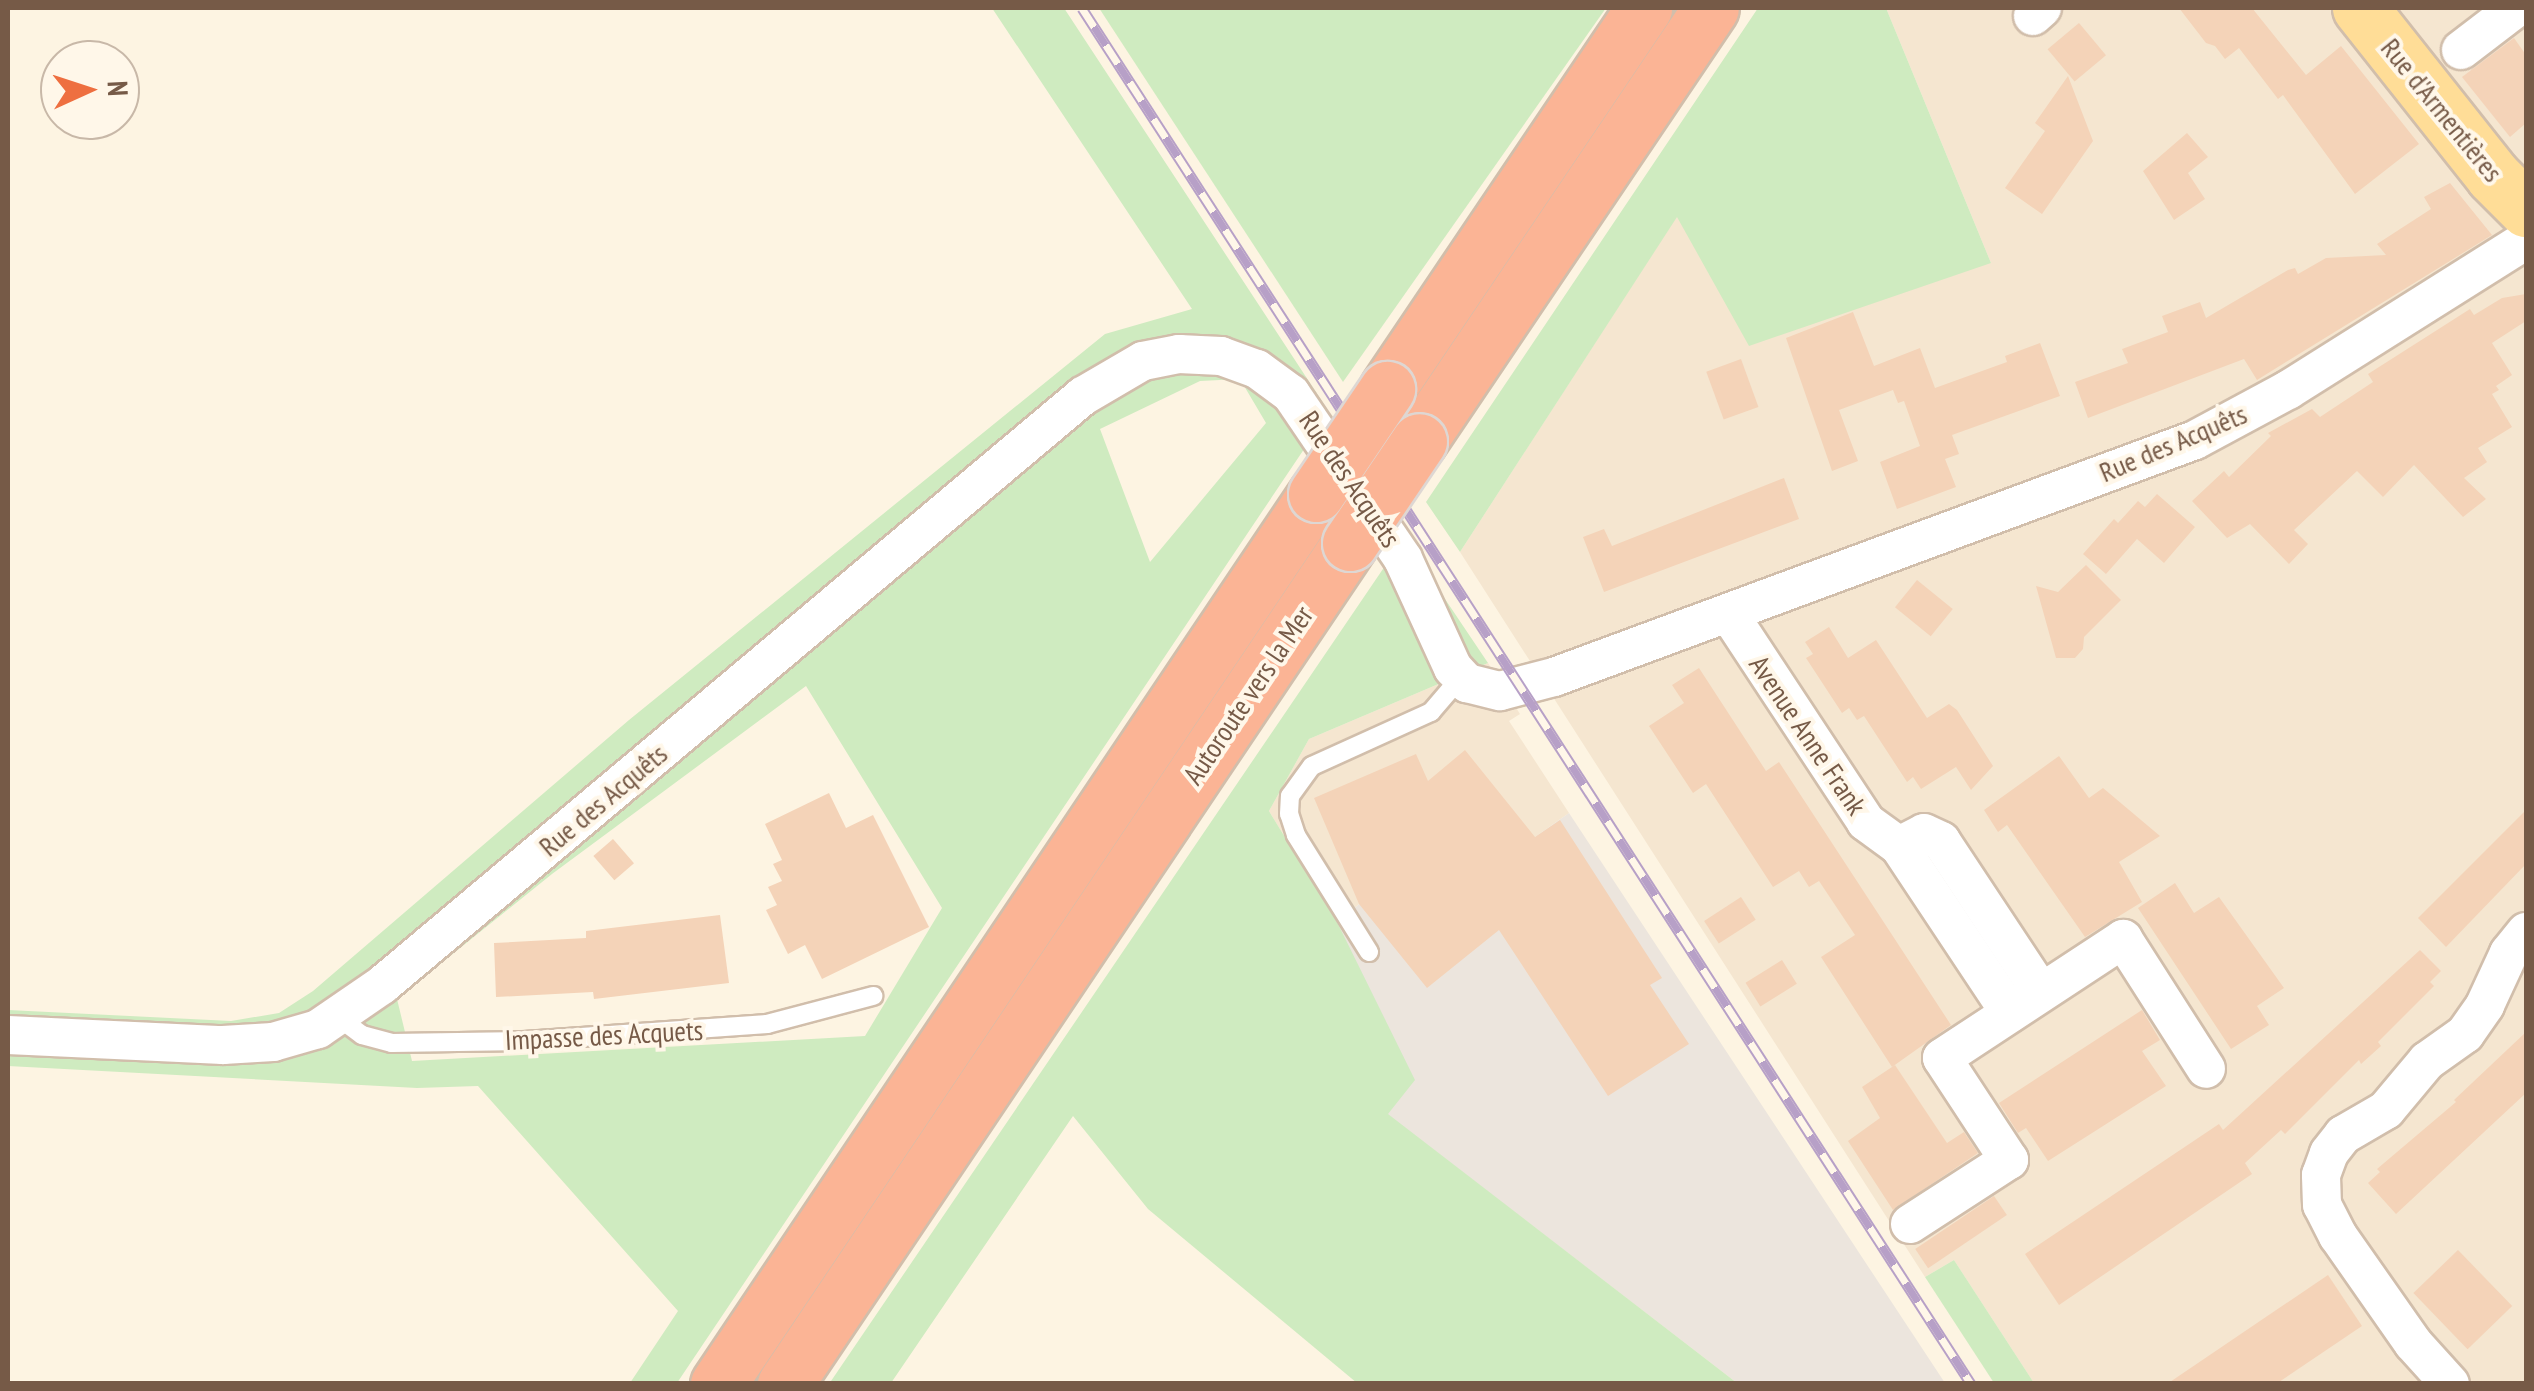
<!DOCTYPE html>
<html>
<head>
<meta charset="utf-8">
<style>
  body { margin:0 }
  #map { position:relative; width:2534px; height:1391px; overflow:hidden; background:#fdf4e2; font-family:"PT Sans Narrow",sans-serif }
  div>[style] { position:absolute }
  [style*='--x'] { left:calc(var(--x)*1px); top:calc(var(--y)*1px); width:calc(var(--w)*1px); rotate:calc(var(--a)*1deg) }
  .residential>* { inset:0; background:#f5e6d0 }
  .industrial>* { inset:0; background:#ece5dd }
  .green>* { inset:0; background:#cfebc0 }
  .building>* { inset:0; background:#f4d3b8; transform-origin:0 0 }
  .roads { filter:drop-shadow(2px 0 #d1beab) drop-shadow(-2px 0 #d1beab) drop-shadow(0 2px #d1beab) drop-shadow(0 -2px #d1beab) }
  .lane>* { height:18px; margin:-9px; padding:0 9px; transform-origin:9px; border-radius:9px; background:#fff }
  .street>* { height:38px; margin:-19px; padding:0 19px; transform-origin:19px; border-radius:19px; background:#fff }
  .primary>* { height:55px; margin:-27.5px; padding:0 27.5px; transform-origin:27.5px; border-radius:27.5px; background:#ffdd97 }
  .highway>* { height:55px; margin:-27.5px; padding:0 27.5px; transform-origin:27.5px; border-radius:27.5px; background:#fbb495 }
  .rail>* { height:11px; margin-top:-5.5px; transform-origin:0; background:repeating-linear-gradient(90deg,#fff7e9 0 22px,#b7a0c7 0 44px); box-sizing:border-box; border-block:2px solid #b7a0c7 }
  .bridges { filter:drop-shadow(2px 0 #ded7d3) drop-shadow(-2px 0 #ded7d3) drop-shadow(0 2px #ded7d3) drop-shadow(0 -2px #ded7d3) }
  .highway-bridge>* { height:55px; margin:-27.5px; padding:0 27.5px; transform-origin:27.5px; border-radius:27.5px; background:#fbb495 }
  span { translate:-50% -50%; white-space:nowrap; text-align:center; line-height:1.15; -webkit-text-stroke:8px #fff7e9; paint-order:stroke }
  .street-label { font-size:28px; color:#765a47 }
  .frame { position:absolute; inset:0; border:10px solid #765a47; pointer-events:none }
  .north { position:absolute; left:40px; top:40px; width:100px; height:100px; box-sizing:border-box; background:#fff7e9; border:2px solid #c8b8a8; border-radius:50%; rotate:87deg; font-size:28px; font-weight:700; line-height:40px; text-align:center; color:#765a47 }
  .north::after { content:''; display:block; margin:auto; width:35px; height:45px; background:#ee6f40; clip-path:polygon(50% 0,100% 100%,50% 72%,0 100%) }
</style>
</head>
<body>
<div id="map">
  <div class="residential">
    <div style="clip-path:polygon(1886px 8px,2526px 8px,2526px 1383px,2034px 1383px,1954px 1260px,1925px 1277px,1460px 552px,1677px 216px,1991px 263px)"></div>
    <div style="clip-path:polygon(1488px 663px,1520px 714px,1509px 721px,1569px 813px,1535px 837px,1430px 847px,1337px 922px,1269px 811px,1309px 739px)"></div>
  </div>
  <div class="industrial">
    <div style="clip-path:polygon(1569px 813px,1945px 1383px,1737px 1383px,1387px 1114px,1337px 922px,1429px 848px,1535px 837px)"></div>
  </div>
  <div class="green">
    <div style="clip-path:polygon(evenodd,992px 8px,1064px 8px,1329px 412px,677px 1383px,630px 1383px,678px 1311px,478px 1086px,417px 1088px,8px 1066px,8px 1010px,231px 1021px,279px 1013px,313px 991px,629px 720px,1105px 334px,1192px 309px,992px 8px,1240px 379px,1266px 423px,1150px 562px,1100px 429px,1200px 381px,1240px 379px,992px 8px,806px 686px,942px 908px,865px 1036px,412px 1061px,397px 999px,552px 874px,806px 686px)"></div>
    <div style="clip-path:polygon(1099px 8px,1606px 8px,1343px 382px)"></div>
    <div style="clip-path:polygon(1758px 8px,1886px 8px,1991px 263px,1749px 346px,1677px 217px,1460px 552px,1426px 502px)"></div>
    <div style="clip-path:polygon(1404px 538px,1488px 663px,1309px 739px,1269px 811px,1337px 922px,1415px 1080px,1388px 1114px,1737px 1383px,1357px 1383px,1148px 1209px,1073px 1116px,891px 1383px,829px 1384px)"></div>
    <div style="clip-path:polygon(1954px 1260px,2034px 1383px,1994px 1383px,1925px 1277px)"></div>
  </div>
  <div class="building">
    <div style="clip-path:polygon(2179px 8px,2252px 8px,2306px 75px,2341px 46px,2419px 144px,2355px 194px,2283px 95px,2278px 99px,2239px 48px,2225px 59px,2215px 46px,2206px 43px)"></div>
    <div style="left:2079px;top:23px;width:42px;height:41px;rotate:50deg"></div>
    <div style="clip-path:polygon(2514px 38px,2526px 55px,2526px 123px,2510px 137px,2462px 77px)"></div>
    <div style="clip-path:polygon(2068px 76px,2093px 141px,2042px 214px,2005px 188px,2045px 131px,2035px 123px)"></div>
    <div style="clip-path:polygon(2187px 133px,2208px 157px,2188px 173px,2205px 199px,2174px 220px,2143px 171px)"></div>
    <div style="clip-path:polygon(2450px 183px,2492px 235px,2257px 380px,2244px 359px,2088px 418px,2075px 382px,2128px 363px,2122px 349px,2168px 332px,2162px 316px,2200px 302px,2206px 318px,2288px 270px,2295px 268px,2298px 274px,2326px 258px,2386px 255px,2377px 244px,2431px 209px,2424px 197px)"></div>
    <div style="clip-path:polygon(2526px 294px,2526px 321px,2492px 343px,2512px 375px,2496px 386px,2499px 390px,2492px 394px,2512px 427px,2478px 448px,2487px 462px,2464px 478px,2486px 499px,2463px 517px,2414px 465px,2383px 497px,2357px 471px,2294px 530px,2308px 544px,2289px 564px,2250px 524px,2227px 538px,2192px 501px,2224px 471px,2229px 477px,2271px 436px,2268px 433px,2312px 409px,2320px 417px,2373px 382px,2368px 374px,2470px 309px,2474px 315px,2502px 298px)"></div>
    <div style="clip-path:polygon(1853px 312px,1874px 366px,1920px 348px,1935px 388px,2007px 362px,2005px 356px,2040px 343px,2060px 396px,1952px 435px,1959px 454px,1945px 459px,1956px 487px,1897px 509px,1880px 462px,1920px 446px,1904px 401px,1898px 403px,1893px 390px,1839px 410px,1858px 461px,1832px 471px,1786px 338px)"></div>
    <div style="left:1741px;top:359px;width:51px;height:37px;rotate:70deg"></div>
    <div style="clip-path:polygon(1784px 478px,1799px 519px,1604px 592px,1583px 537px,1604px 529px,1612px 546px)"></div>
    <div style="clip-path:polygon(2157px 494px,2195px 527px,2164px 563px,2137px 539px,2106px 574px,2083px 554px,2114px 519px,2118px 523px,2138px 501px,2145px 507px)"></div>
    <div style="clip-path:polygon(2086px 565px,2121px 600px,2084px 637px,2083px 649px,2075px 658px,2056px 658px,2036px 586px,2058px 592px)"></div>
    <div style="left:1917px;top:580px;width:46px;height:35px;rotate:39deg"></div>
    <div style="clip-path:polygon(1829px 627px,1848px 658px,1876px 640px,1927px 718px,1949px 704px,1957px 710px,1993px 766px,1971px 790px,1956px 767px,1921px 789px,1913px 777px,1907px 782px,1864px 716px,1857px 720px,1849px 708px,1842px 713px,1806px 658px,1813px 654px,1805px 642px)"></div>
    <div style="clip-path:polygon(1699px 668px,1766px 771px,1779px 762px,1951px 1025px,1892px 1067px,1821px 957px,1855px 935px,1819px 881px,1809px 887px,1799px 871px,1773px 887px,1706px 784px,1693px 793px,1649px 726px,1684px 703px,1672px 685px)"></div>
    <div style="clip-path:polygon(1465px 750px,1535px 837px,1560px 820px,1662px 978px,1650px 985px,1689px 1044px,1608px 1096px,1499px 930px,1427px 988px,1359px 904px,1314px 798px,1416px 754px,1428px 781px)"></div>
    <div style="clip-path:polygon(2059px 756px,2089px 798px,2103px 788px,2160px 836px,2119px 862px,2142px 902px,2085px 937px,2007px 825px,1998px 832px,1984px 810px)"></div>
    <div style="clip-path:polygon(829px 793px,846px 828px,873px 815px,929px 927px,822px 979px,805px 945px,788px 954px,766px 910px,777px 905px,768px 887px,782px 881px,773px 864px,782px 860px,765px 824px)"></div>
    <div style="clip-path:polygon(2526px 810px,2526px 864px,2446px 947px,2418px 918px)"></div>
    <div style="left:613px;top:839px;width:32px;height:26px;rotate:49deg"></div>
    <div style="clip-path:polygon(2175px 883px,2194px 913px,2219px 897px,2284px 988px,2257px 1006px,2269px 1025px,2231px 1049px,2138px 908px)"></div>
    <div style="left:1741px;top:897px;width:27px;height:44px;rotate:57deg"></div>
    <div style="clip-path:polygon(720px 915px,729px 983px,594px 999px,593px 992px,496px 997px,494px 943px,586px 938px,586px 931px)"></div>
    <div style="clip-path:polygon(2420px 950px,2441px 971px,2430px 982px,2434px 986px,2378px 1042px,2381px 1046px,2361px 1064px,2359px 1060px,2285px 1134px,2281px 1130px,2245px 1163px,2252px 1174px,2059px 1305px,2025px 1254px,2219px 1124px,2223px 1130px)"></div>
    <div style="left:1782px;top:960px;width:28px;height:43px;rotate:58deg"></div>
    <div style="clip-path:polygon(2142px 1010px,2160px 1040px,2142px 1051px,2166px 1086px,2048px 1161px,2026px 1128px,2018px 1133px,1999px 1103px)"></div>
    <div style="clip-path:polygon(2526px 1032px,2526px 1093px,2396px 1214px,2368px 1183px,2380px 1172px,2377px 1169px,2456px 1102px,2454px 1100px)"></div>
    <div style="clip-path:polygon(1895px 1065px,1947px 1143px,1964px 1132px,1978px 1153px,1893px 1210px,1848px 1141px,1880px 1118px,1862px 1087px)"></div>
    <div style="left:1994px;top:1196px;width:23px;height:95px;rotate:56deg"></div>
    <div style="left:2458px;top:1250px;width:78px;height:62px;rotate:46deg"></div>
    <div style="clip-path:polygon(2328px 1275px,2362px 1326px,2276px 1384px,2167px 1384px)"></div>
  </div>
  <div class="roads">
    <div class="lane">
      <div style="--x:1369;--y:952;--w:138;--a:-122"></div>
      <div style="--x:1296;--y:835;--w:22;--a:-108"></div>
      <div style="--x:1289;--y:814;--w:18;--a:-87"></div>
      <div style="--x:1290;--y:796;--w:37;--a:-54"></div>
      <div style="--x:1312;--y:766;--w:131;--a:-24.4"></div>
      <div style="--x:1431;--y:712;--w:45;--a:-49.5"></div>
      <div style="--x:338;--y:1017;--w:30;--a:37"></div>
      <div style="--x:362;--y:1035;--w:31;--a:15"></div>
      <div style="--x:392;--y:1043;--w:132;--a:-0.9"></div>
      <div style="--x:524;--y:1041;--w:244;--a:-4"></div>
      <div style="--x:767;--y:1024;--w:110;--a:-14.8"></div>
    </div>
    <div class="street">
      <div style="--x:2033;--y:16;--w:12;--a:-42"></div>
      <div style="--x:2461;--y:50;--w:69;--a:-37.4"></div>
      <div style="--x:1729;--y:614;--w:249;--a:56.6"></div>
      <div style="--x:1866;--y:822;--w:41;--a:36"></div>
      <div style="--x:2010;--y:1013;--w:201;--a:-123.6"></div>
      <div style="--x:1899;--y:846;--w:28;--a:-27"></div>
      <div style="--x:1924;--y:833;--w:19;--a:25"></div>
      <div style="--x:1941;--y:841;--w:181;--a:56.5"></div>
      <div style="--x:8;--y:1035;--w:215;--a:2.7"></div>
      <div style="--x:223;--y:1045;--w:50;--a:-3.4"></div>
      <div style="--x:273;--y:1042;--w:47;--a:-16.1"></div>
      <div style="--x:318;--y:1029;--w:78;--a:-34.5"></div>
      <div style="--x:382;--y:985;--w:916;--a:-40.04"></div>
      <div style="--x:1083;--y:396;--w:69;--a:-30.3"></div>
      <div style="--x:1143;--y:361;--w:37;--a:-11"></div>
      <div style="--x:1179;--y:354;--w:42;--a:2.7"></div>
      <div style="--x:1221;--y:356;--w:38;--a:20"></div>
      <div style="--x:1257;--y:369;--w:42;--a:36.3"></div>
      <div style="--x:1291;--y:394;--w:199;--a:55.8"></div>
      <div style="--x:1403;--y:559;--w:120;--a:65.4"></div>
      <div style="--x:1453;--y:668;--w:21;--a:47"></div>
      <div style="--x:1467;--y:683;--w:34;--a:14"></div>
      <div style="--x:1500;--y:691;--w:56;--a:-14.5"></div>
      <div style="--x:1554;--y:677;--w:683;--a:-20.29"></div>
      <div style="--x:2195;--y:440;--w:106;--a:-28.3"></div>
      <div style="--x:2288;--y:390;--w:281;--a:-32.2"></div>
      <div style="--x:1910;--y:1224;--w:118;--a:-32.9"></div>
      <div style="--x:2009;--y:1160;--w:122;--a:-123.3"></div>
      <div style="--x:1942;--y:1058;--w:217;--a:-33.3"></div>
      <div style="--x:2123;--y:939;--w:154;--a:57.4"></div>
      <div style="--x:2450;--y:1384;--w:55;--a:-132.1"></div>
      <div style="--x:2413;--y:1343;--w:131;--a:-125"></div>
      <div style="--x:2338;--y:1236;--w:35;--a:-117"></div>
      <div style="--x:2322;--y:1205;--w:30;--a:-92"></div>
      <div style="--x:2321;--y:1175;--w:23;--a:-70"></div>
      <div style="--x:2329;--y:1153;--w:23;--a:-52"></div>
      <div style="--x:2343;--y:1135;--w:50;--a:-30.2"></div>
      <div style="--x:2386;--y:1110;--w:64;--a:-50.1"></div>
      <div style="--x:2427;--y:1061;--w:47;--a:-35.4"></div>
      <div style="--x:2465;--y:1034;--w:35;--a:-55"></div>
      <div style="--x:2485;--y:1005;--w:57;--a:-65.2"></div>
      <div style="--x:2509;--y:953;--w:27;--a:-51"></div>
    </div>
    <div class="primary">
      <div style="--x:2360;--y:8;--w:214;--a:51.6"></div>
      <div style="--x:2493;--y:176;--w:47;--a:45"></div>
    </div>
    <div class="highway">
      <div style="--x:1387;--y:389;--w:460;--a:-56"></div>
      <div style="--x:1419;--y:441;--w:522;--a:-56.01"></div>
      <div style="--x:718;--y:1384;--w:1072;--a:-56.1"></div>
      <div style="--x:785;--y:1384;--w:1013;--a:-56.11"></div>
    </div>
  </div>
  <div class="rail">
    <div style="--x:1082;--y:8;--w:1638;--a:57.13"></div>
  </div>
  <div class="bridges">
    <div class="highway-bridge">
      <div style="--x:1316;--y:494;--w:127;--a:-55.9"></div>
      <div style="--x:1350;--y:543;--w:123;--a:-55.9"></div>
    </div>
  </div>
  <div class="street-label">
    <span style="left:2442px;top:110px;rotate:51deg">Rue d'Armentières</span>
    <span style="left:2173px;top:443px;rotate:-23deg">Rue des Acquêts</span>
    <span style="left:1350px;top:479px;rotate:56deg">Rue des Acquêts</span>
    <span style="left:1248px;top:695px;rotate:-56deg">Autoroute vers la Mer</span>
    <span style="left:1808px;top:735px;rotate:56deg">Avenue Anne Frank</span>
    <span style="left:603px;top:800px;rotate:-40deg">Rue des Acquêts</span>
    <span style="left:604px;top:1035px;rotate:-3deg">Impasse des Acquets</span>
  </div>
  <div class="frame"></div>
  <div class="north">N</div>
</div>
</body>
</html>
